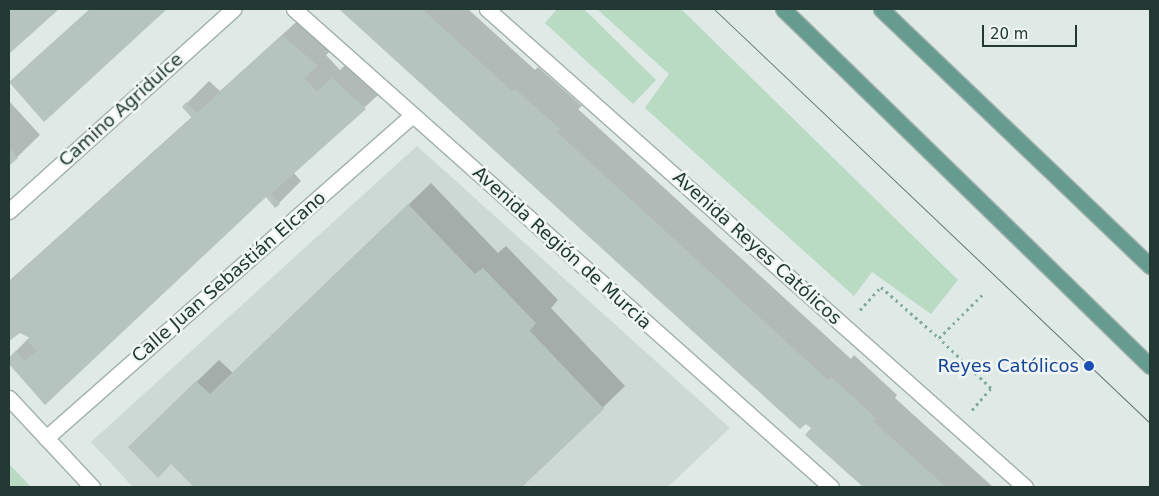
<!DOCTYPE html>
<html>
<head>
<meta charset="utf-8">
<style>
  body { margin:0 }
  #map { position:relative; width:1159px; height:496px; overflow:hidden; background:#dfe9e5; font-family:"DejaVu Sans",sans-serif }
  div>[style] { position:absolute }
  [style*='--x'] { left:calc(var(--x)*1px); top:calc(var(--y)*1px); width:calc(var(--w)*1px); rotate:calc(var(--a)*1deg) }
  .built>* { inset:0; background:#cdd9d4 }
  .green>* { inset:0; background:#b9dac3 }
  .shadow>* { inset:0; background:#0003 }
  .building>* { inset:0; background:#b5c4be }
  .path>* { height:3px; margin-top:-1.5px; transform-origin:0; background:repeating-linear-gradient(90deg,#81aba0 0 2.5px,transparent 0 6.5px) }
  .roads { filter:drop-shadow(1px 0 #a2b0ac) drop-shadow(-1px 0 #a2b0ac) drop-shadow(0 1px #a2b0ac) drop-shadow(0 -1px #a2b0ac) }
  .minor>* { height:15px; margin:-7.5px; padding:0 7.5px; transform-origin:7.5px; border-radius:7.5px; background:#fff }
  .primary>* { height:15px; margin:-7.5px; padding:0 7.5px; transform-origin:7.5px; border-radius:7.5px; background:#669c90 }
  .tram>* { height:1px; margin:-0.5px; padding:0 0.5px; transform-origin:0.5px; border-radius:0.5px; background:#5b746e }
  .dots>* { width:14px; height:14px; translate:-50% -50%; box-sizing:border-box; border:2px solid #eff6f3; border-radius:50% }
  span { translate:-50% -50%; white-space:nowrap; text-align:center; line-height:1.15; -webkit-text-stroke:5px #eff6f3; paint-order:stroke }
  .street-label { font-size:18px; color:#213833 }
  .transit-label { font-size:18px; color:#164399 }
  .right { translate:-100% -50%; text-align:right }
  .frame { position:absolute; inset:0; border:10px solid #213833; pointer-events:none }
  .scale { position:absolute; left:982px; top:25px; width:95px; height:22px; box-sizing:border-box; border:2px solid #213833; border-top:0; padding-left:6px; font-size:15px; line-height:18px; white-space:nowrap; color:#213833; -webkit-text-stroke:4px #eff6f3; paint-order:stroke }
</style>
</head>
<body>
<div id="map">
  <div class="built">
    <div style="clip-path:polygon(417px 146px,730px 428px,668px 487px,133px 487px,91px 442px)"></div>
  </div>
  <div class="green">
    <div style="clip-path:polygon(557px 9px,584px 9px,656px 80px,633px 104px,545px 23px)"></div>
    <div style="clip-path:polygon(597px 9px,681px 9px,958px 280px,931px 314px,872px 272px,854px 296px,645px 108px,669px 74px)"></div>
    <div style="clip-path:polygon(9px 464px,31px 487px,9px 487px)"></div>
  </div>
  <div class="shadow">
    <div style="clip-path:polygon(9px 9px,57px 9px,9px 53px)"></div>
    <div style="clip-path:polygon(90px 9px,165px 9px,44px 120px,30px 63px)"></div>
    <div style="clip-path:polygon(341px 9px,468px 9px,535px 70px,538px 67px,582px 106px,578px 109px,851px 359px,854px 355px,897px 395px,895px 398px,993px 487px,865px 487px,807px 434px,812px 428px,805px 422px,800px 427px)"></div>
    <div style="clip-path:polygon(305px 14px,339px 43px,326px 55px,340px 70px,355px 56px,388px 86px,293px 172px,301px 181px,275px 207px,266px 196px,45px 403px,9px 362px,9px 358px,30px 337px,20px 331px,9px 339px,9px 281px,193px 116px,187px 103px,209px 81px,220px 91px)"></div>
    <div style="clip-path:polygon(9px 101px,40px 135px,9px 165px)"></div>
    <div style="clip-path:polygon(431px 183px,498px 253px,506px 246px,558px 300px,551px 308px,625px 386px,521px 487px,195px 487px,171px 462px,152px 425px,219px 360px,233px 373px)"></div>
  </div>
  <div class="building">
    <div style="clip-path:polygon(9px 9px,59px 9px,9px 54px)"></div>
    <div style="clip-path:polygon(90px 9px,167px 9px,44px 122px,9px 82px)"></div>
    <div style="clip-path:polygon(339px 9px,422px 9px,512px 91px,515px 89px,560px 129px,557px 132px,828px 380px,831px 377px,876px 418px,873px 421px,946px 487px,863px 487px,805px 435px,811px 428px,806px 424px,800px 429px)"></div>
    <div style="clip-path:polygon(282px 35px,318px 66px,304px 78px,317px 91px,332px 78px,366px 109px,271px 194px,280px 204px,275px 208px,266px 197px,45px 405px,9px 364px,9px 357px,16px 351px,24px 361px,37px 351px,28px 342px,30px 338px,20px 333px,9px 341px,9px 282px,192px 118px,182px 107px,186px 102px,197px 113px)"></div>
    <div style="clip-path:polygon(9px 147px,18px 158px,9px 166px)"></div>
    <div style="clip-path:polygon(408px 204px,475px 274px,483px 268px,536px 323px,530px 331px,604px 409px,522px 487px,194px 487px,171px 464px,158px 478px,128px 447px,196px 381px,210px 394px)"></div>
  </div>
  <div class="path">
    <div style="--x:860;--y:310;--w:31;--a:-48"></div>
    <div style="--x:881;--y:287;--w:77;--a:41.3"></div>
    <div style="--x:972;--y:410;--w:29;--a:-49"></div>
    <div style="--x:991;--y:388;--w:72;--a:-136.1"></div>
    <div style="--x:939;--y:338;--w:64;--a:-45"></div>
  </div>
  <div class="roads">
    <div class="minor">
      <div style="--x:294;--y:9;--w:719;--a:41.67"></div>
      <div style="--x:487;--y:9;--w:720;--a:41.62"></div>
      <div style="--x:9;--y:211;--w:302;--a:-42"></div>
      <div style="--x:9;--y:398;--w:122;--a:47"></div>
      <div style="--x:46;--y:438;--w:488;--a:-41.4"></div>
    </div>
    <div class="primary">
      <div style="--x:783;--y:9;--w:512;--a:44.21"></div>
      <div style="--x:881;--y:9;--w:372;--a:43.7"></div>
    </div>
  </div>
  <div class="tram">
    <div style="--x:714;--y:9;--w:601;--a:43.52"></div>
  </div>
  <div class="dots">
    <div style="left:1089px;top:366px;background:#1a4fb4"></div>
  </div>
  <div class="street-label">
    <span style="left:121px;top:110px;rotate:-42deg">Camino Agridulce</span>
    <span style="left:562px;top:248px;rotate:42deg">Avenida Región de Murcia</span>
    <span style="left:757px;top:248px;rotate:42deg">Avenida Reyes Católicos</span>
    <span style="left:229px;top:277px;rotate:-41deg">Calle Juan Sebastián Elcano</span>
  </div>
  <div class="transit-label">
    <span class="right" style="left:1079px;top:366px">Reyes Católicos</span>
  </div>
  <div class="frame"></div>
  <div class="scale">20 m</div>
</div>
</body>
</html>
